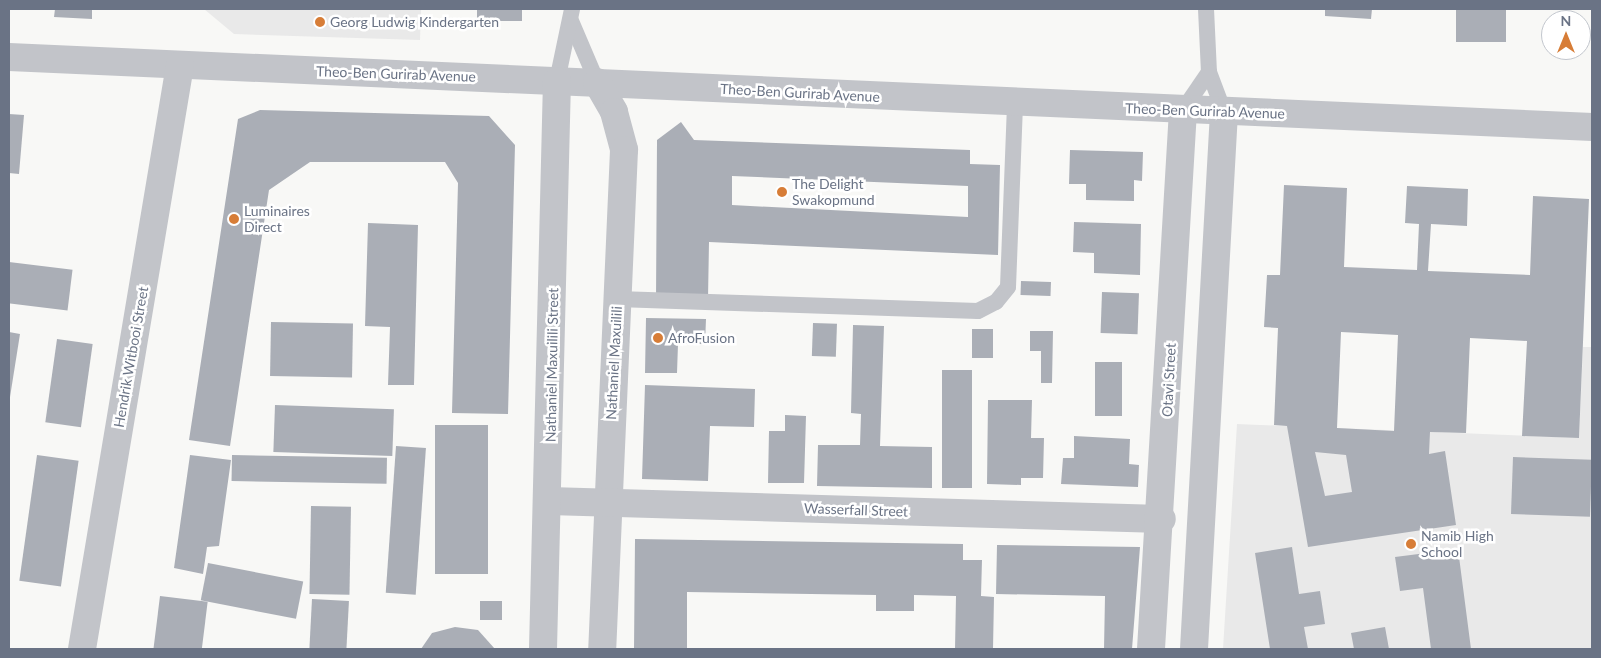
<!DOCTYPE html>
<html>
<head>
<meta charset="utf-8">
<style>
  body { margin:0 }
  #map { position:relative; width:1601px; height:658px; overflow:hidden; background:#f8f8f6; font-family:Lato,sans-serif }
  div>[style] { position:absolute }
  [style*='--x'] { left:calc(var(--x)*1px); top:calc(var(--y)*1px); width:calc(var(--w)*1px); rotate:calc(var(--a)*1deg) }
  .built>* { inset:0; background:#e9e9e9 }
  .building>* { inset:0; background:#aaaeb6; transform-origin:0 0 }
  .service>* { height:16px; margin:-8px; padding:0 8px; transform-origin:8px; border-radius:8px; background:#c2c4c9 }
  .minor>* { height:28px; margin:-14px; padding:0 14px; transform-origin:14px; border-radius:14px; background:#c2c4c9 }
  .dots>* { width:14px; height:14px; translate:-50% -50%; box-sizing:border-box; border:2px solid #fff; border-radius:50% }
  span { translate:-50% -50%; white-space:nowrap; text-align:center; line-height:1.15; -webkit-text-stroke:5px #fff; paint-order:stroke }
  .poi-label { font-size:14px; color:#6a7385 }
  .left { translate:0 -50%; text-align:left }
  .street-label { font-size:14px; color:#6a7385 }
  .frame { position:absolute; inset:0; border:10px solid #6a7385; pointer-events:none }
  .north { position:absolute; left:1541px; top:10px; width:50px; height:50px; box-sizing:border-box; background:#fff; border:1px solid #c3c7ce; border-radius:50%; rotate:0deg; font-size:14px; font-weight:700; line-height:20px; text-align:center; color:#6a7385 }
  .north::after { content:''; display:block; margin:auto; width:18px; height:22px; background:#d77d37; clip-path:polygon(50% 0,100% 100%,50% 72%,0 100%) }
</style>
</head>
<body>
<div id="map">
  <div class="built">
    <div style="clip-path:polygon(204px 9px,421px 9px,420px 40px,234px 34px)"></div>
    <div style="clip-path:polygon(1583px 347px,1592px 347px,1592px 649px,1223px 649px,1237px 424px,1579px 438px)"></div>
  </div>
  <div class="building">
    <div style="clip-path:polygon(55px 9px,92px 9px,92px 19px,54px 17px)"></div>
    <div style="left:477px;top:9px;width:45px;height:12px"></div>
    <div style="clip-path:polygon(1325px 9px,1372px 9px,1371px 19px,1325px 16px)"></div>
    <div style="left:1456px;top:9px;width:50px;height:33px"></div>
    <div style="clip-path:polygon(260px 110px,489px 116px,515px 145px,508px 414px,452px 413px,458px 183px,445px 162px,310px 162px,269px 190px,230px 446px,189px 440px,238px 119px)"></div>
    <div style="clip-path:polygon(9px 114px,24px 115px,19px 174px,9px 173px)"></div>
    <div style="clip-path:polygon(evenodd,681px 122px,694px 140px,970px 150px,970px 164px,1000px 165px,998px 255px,709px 242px,708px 299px,656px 299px,657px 140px,681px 122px,732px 176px,968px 186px,968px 217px,732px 205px,732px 176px)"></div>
    <div style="clip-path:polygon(1070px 150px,1143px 152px,1142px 181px,1134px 180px,1134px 201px,1086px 200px,1086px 184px,1069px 184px)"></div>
    <div style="clip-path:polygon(evenodd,1284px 185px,1347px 188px,1344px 267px,1417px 270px,1419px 224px,1405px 223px,1407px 186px,1468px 189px,1467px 226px,1431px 224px,1428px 271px,1530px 275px,1533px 196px,1589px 199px,1579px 438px,1522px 436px,1527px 341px,1470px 338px,1466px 433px,1430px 432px,1429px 454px,1445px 451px,1456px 525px,1308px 547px,1287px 426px,1274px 425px,1278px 328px,1264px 327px,1267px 275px,1280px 275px,1284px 185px,1341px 332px,1398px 335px,1394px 431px,1337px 428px,1341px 332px,1284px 185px,1315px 452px,1346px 455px,1352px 492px,1325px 496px,1315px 452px)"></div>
    <div style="clip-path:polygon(1074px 222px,1141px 224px,1140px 275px,1094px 273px,1094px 253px,1073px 252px)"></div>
    <div style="clip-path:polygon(368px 223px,418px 225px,414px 385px,388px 385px,390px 327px,365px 326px)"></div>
    <div style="left:9px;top:262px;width:64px;height:41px;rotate:7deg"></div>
    <div style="left:1021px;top:281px;width:30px;height:14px;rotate:2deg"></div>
    <div style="left:1102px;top:292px;width:37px;height:41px;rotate:2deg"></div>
    <div style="clip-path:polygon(646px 318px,706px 319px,705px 344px,678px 344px,677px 373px,645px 373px)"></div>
    <div style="left:271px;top:322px;width:82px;height:54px;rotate:1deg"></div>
    <div style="left:813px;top:323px;width:24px;height:33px;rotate:2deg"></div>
    <div style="clip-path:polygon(853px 325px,884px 326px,880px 446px,932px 447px,932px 488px,817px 486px,818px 445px,860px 445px,861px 414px,851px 413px)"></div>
    <div style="left:972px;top:329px;width:21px;height:29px"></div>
    <div style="clip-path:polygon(1030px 331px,1053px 331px,1052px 383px,1041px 383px,1041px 351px,1030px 351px)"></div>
    <div style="clip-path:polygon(9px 332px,20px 334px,10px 397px,9px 397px)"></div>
    <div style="left:57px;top:339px;width:36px;height:84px;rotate:8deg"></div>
    <div style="left:1095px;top:362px;width:27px;height:54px"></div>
    <div style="left:942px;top:370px;width:30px;height:118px"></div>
    <div style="clip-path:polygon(645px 385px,755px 389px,754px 427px,710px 426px,708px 481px,642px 479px)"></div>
    <div style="clip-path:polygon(988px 400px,1032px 400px,1031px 438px,1044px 438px,1043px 478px,1021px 478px,1021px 485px,987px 484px)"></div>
    <div style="left:275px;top:405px;width:119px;height:47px;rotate:2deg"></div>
    <div style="clip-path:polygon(785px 415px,806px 416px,804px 483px,768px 483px,769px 431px,785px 431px)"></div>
    <div style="left:435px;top:425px;width:53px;height:149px"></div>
    <div style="clip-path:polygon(1074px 436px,1130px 439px,1129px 464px,1139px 465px,1138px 487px,1061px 484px,1063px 458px,1074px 458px)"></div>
    <div style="left:396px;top:446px;width:30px;height:147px;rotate:4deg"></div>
    <div style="left:37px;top:455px;width:42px;height:127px;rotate:8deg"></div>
    <div style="clip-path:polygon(190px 455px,231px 460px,219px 546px,207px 547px,203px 574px,174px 568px)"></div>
    <div style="left:232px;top:455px;width:155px;height:26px;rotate:1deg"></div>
    <div style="left:1513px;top:457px;width:79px;height:57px;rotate:2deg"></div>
    <div style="left:311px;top:506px;width:40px;height:88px;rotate:1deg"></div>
    <div style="clip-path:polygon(635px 539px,963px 544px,963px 560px,982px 560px,981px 596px,994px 597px,993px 649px,955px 649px,956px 596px,914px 595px,914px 611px,876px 611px,876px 595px,687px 592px,687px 649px,634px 649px)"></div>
    <div style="clip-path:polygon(997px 545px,1140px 547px,1132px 649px,1104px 649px,1105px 596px,996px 594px)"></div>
    <div style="clip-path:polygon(1292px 547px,1299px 594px,1320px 591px,1325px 624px,1304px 627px,1308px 649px,1270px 649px,1255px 553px)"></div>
    <div style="clip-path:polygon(1458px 549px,1471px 649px,1431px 649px,1423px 588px,1400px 591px,1395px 557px)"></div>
    <div style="left:208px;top:563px;width:97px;height:38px;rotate:11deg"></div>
    <div style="left:160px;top:596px;width:48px;height:53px;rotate:7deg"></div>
    <div style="left:312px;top:599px;width:37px;height:50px;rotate:3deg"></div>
    <div style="left:480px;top:601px;width:22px;height:19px"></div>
    <div style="clip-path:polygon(455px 627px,478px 630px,495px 649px,421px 649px,432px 633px)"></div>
    <div style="clip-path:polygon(1385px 627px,1389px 649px,1354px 649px,1351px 633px)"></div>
  </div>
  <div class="service">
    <div style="--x:1206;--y:9;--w:63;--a:87.3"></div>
    <div style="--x:1209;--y:72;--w:43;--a:69.4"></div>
    <div style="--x:571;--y:21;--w:66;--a:66.9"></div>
    <div style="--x:557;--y:81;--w:74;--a:-78.2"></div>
    <div style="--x:1183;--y:110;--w:46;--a:-55.6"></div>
    <div style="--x:617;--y:299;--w:361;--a:1.9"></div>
    <div style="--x:978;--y:311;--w:20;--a:-27"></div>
    <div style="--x:996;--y:302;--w:19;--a:-51"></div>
    <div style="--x:1008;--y:287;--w:183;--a:-87.8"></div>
  </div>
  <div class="minor">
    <div style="--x:9;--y:57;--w:1585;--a:2.53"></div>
    <div style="--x:597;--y:82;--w:34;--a:60"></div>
    <div style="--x:614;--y:112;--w:39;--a:75"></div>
    <div style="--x:624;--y:150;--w:499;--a:92.5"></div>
    <div style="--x:549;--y:501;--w:613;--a:1.68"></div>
    <div style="--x:82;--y:649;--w:592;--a:-80.47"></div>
    <div style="--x:543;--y:649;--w:568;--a:-88.59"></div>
    <div style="--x:1151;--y:649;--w:540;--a:-86.6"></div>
    <div style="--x:1194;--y:649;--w:538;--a:-86.8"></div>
  </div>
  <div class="dots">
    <div style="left:320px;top:22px;background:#d77d37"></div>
    <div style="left:782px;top:192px;background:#d77d37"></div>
    <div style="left:234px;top:219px;background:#d77d37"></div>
    <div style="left:658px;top:338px;background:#d77d37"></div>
    <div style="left:1411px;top:544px;background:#d77d37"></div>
  </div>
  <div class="poi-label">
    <span class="left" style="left:330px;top:22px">Georg Ludwig Kindergarten</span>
    <span class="left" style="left:792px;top:192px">The Delight<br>Swakopmund</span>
    <span class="left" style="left:244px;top:219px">Luminaires<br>Direct</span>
    <span class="left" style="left:668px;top:338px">AfroFusion</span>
    <span class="left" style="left:1421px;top:544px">Namib High<br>School</span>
  </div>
  <div class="street-label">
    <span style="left:396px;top:74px;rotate:2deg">Theo-Ben Gurirab Avenue</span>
    <span style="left:800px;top:93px;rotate:3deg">Theo-Ben Gurirab Avenue</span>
    <span style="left:1205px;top:111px;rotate:2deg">Theo-Ben Gurirab Avenue</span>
    <span style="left:131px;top:357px;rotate:-80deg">Hendrik Witbooi Street</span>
    <span style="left:614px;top:363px;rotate:-87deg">Nathaniel Maxuilili</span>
    <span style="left:552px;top:365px;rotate:-89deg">Nathaniel Maxuilili Street</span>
    <span style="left:1169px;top:380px;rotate:-87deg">Otavi Street</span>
    <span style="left:856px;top:510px;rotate:2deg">Wasserfall Street</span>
  </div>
  <div class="frame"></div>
  <div class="north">N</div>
</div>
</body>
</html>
